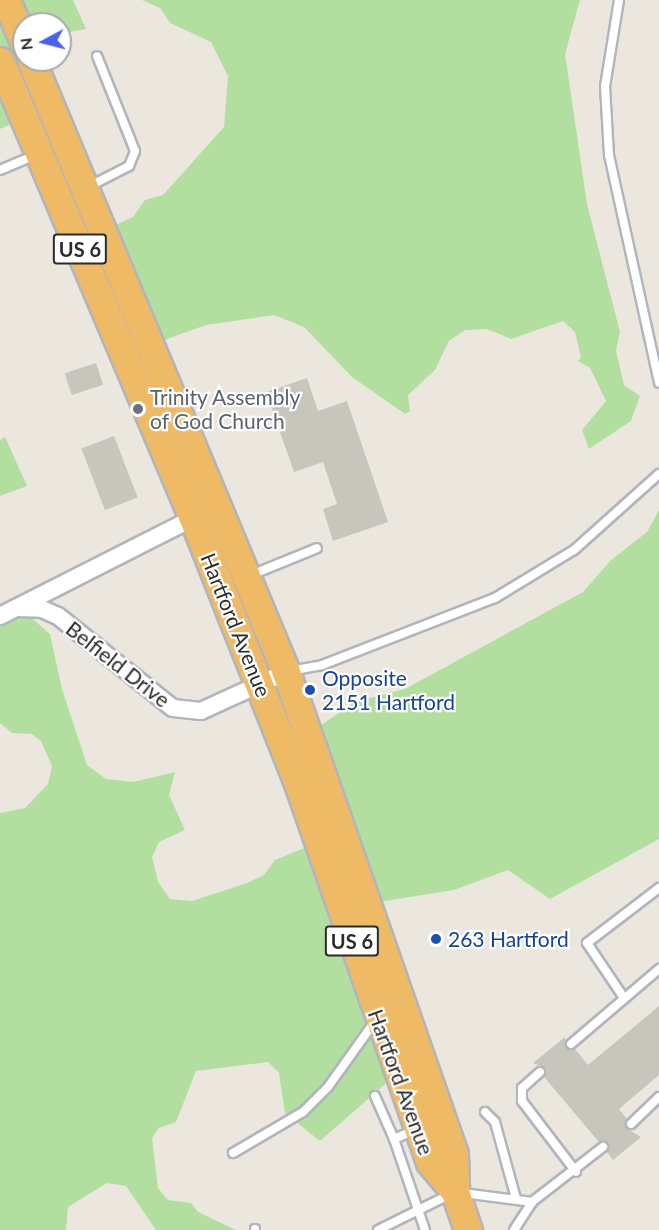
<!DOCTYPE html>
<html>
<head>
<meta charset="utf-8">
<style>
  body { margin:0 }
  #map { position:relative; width:659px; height:1230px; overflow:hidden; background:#ece7de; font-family:Lato,sans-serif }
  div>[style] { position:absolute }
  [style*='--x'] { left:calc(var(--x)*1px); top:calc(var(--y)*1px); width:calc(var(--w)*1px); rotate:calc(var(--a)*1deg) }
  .green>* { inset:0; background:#b2df9f }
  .building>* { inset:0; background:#c8c5bd; transform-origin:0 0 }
  .roads { filter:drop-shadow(2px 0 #b2b4be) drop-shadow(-2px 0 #b2b4be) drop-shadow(0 2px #b2b4be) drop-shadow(0 -2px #b2b4be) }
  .service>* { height:8px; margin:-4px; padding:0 4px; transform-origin:4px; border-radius:4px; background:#fff }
  .minor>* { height:16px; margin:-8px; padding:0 8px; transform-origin:8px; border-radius:8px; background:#fff }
  .trunk>* { height:27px; margin:-13.5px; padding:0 13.5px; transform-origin:13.5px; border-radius:13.5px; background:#eeba65 }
  .dots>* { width:16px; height:16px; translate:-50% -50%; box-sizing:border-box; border:3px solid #fff; border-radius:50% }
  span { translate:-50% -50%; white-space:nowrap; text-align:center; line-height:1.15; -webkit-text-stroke:4.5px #fff; paint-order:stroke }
  .shield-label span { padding:2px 4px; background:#fff; border:2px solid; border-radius:4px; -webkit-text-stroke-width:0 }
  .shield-label { font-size:20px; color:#2b2b2b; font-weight:700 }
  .worship-label { font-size:21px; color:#5b616d }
  .left { translate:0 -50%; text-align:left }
  .street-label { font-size:21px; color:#2b2b2b }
  .transit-label { font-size:21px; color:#164399 }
  .north { position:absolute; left:12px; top:12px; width:60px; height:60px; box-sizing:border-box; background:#fff; border:2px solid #aaa; border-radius:50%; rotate:263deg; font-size:16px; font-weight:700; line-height:24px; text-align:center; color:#2b2b2b }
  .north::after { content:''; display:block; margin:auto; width:21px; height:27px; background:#4962ee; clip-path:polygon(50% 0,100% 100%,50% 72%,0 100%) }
</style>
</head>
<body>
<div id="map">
  <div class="green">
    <div style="clip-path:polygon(0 0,73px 0,86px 29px,60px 34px,60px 24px,24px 24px,48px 108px,0 129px)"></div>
    <div style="clip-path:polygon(142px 0,580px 0,565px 54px,587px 204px,620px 332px,616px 351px,624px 385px,640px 396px,631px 421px,589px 449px,582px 430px,606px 401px,590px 368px,578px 361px,581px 357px,575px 332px,563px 321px,511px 339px,487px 329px,465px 330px,449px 341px,435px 370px,408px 395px,410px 411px,405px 414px,352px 377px,304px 327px,274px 315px,206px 325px,145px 347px,98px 233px,133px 217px,145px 200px,163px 195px,224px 127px,228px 76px,211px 42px,170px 23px,160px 8px)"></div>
    <div style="clip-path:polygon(5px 437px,27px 486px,0 496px,0 440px)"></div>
    <div style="clip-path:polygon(659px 510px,659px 839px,550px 899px,508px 870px,454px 890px,360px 905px,408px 1064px,320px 1141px,285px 1113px,279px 1073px,268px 1062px,196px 1071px,176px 1122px,159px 1128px,152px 1138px,158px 1188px,168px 1200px,191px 1203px,198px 1212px,236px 1230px,156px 1230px,126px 1186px,107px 1183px,68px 1207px,66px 1230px,0 1230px,0 813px,25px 808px,48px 784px,52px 766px,41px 741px,32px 734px,12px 733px,0 723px,0 605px,2px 609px,27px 614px,50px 634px,62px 689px,87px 765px,106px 779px,133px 782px,175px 772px,169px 795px,185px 830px,159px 842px,152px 857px,158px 882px,170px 899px,192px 901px,247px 883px,264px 875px,275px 860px,328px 838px,296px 742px,355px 702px,405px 689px,583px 592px,611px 560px,647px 532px)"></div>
  </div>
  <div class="building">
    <div style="left:96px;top:363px;width:23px;height:33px;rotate:72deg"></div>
    <div style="clip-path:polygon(307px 378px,318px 411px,347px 401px,388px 522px,333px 541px,323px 509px,337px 504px,323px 462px,294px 472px,266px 392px)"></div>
    <div style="left:114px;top:436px;width:66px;height:35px;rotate:69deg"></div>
    <div style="clip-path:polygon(659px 1006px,659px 1075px,619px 1109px,627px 1119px,626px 1128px,641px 1137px,613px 1160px,607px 1152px,608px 1143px,599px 1142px,544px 1077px,545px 1068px,533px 1063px,565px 1037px,566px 1048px,575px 1049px,588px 1065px)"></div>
  </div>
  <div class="roads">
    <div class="service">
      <div style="--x:619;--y:0;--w:87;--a:99.2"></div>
      <div style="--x:605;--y:86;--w:69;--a:86.7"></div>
      <div style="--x:609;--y:155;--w:233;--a:77.6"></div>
      <div style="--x:0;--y:170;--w:39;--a:-23"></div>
      <div style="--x:88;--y:187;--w:46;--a:-27.1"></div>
      <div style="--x:129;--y:166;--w:16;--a:-68"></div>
      <div style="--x:135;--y:151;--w:102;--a:-111.8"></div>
      <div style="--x:251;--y:575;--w:71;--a:-22.2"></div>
      <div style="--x:289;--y:671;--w:34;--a:-10"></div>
      <div style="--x:322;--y:665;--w:186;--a:-21.2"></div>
      <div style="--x:495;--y:598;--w:92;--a:-31.3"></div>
      <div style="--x:574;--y:550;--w:114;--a:-41.8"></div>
      <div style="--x:624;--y:998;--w:66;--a:-123.9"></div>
      <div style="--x:587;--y:943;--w:91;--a:-37.4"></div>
      <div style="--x:571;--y:1044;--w:116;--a:-40.4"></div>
      <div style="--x:540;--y:1072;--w:24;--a:138"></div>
      <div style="--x:522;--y:1088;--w:13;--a:90"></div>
      <div style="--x:522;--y:1101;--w:89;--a:52.7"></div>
      <div style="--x:375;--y:1096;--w:47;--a:66.2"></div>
      <div style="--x:485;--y:1112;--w:14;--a:45"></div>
      <div style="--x:495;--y:1122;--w:80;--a:74.7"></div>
      <div style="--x:631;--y:1124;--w:39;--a:-44"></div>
      <div style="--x:415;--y:1130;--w:23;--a:157"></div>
      <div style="--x:394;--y:1139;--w:96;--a:71.2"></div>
      <div style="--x:233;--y:1153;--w:81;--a:-30.4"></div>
      <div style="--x:303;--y:1112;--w:35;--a:-45"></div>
      <div style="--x:328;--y:1087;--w:81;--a:-54.5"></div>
      <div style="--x:255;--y:1229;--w:1;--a:90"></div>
      <div style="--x:378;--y:1230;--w:86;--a:-26.3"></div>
      <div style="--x:455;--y:1192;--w:78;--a:7.4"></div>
      <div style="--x:514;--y:1230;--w:33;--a:-57"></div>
      <div style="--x:532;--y:1202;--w:90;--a:-37.8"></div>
    </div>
    <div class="minor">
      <div style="--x:17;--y:608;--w:25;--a:2"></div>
      <div style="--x:42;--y:609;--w:17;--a:24"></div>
      <div style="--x:58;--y:616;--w:147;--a:38.7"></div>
      <div style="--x:173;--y:708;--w:28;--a:6"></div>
      <div style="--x:201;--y:711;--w:94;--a:-24.6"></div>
      <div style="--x:0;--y:616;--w:216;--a:-26.9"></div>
    </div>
    <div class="trunk">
      <div style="--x:6;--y:0;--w:46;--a:66.8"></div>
      <div style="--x:31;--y:60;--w:663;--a:67.38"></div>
      <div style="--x:286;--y:672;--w:510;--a:70.78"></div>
      <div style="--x:454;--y:1154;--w:38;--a:88"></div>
      <div style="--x:455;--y:1192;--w:40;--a:71.1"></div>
      <div style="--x:0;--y:61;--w:496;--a:67.1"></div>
      <div style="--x:193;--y:518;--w:288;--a:68.4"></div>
      <div style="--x:299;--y:786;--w:398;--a:70.8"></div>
      <div style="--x:430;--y:1162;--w:39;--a:50"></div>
    </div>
  </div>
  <div class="dots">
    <div style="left:138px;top:409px;background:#6b7280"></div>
    <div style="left:310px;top:690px;background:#1a4fb4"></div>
    <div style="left:436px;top:939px;background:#1a4fb4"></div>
  </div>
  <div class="shield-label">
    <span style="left:80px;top:249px">US 6</span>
    <span style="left:352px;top:941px">US 6</span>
  </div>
  <div class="worship-label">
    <span class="left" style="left:150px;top:409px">Trinity Assembly<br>of God Church</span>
  </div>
  <div class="street-label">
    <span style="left:236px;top:625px;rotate:68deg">Hartford Avenue</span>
    <span style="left:118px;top:664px;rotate:38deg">Belfield Drive</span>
    <span style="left:401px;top:1082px;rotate:70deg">Hartford Avenue</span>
  </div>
  <div class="transit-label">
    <span class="left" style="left:322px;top:690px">Opposite<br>2151 Hartford</span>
    <span class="left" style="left:448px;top:939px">263 Hartford</span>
  </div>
  <div class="north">N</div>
</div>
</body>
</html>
